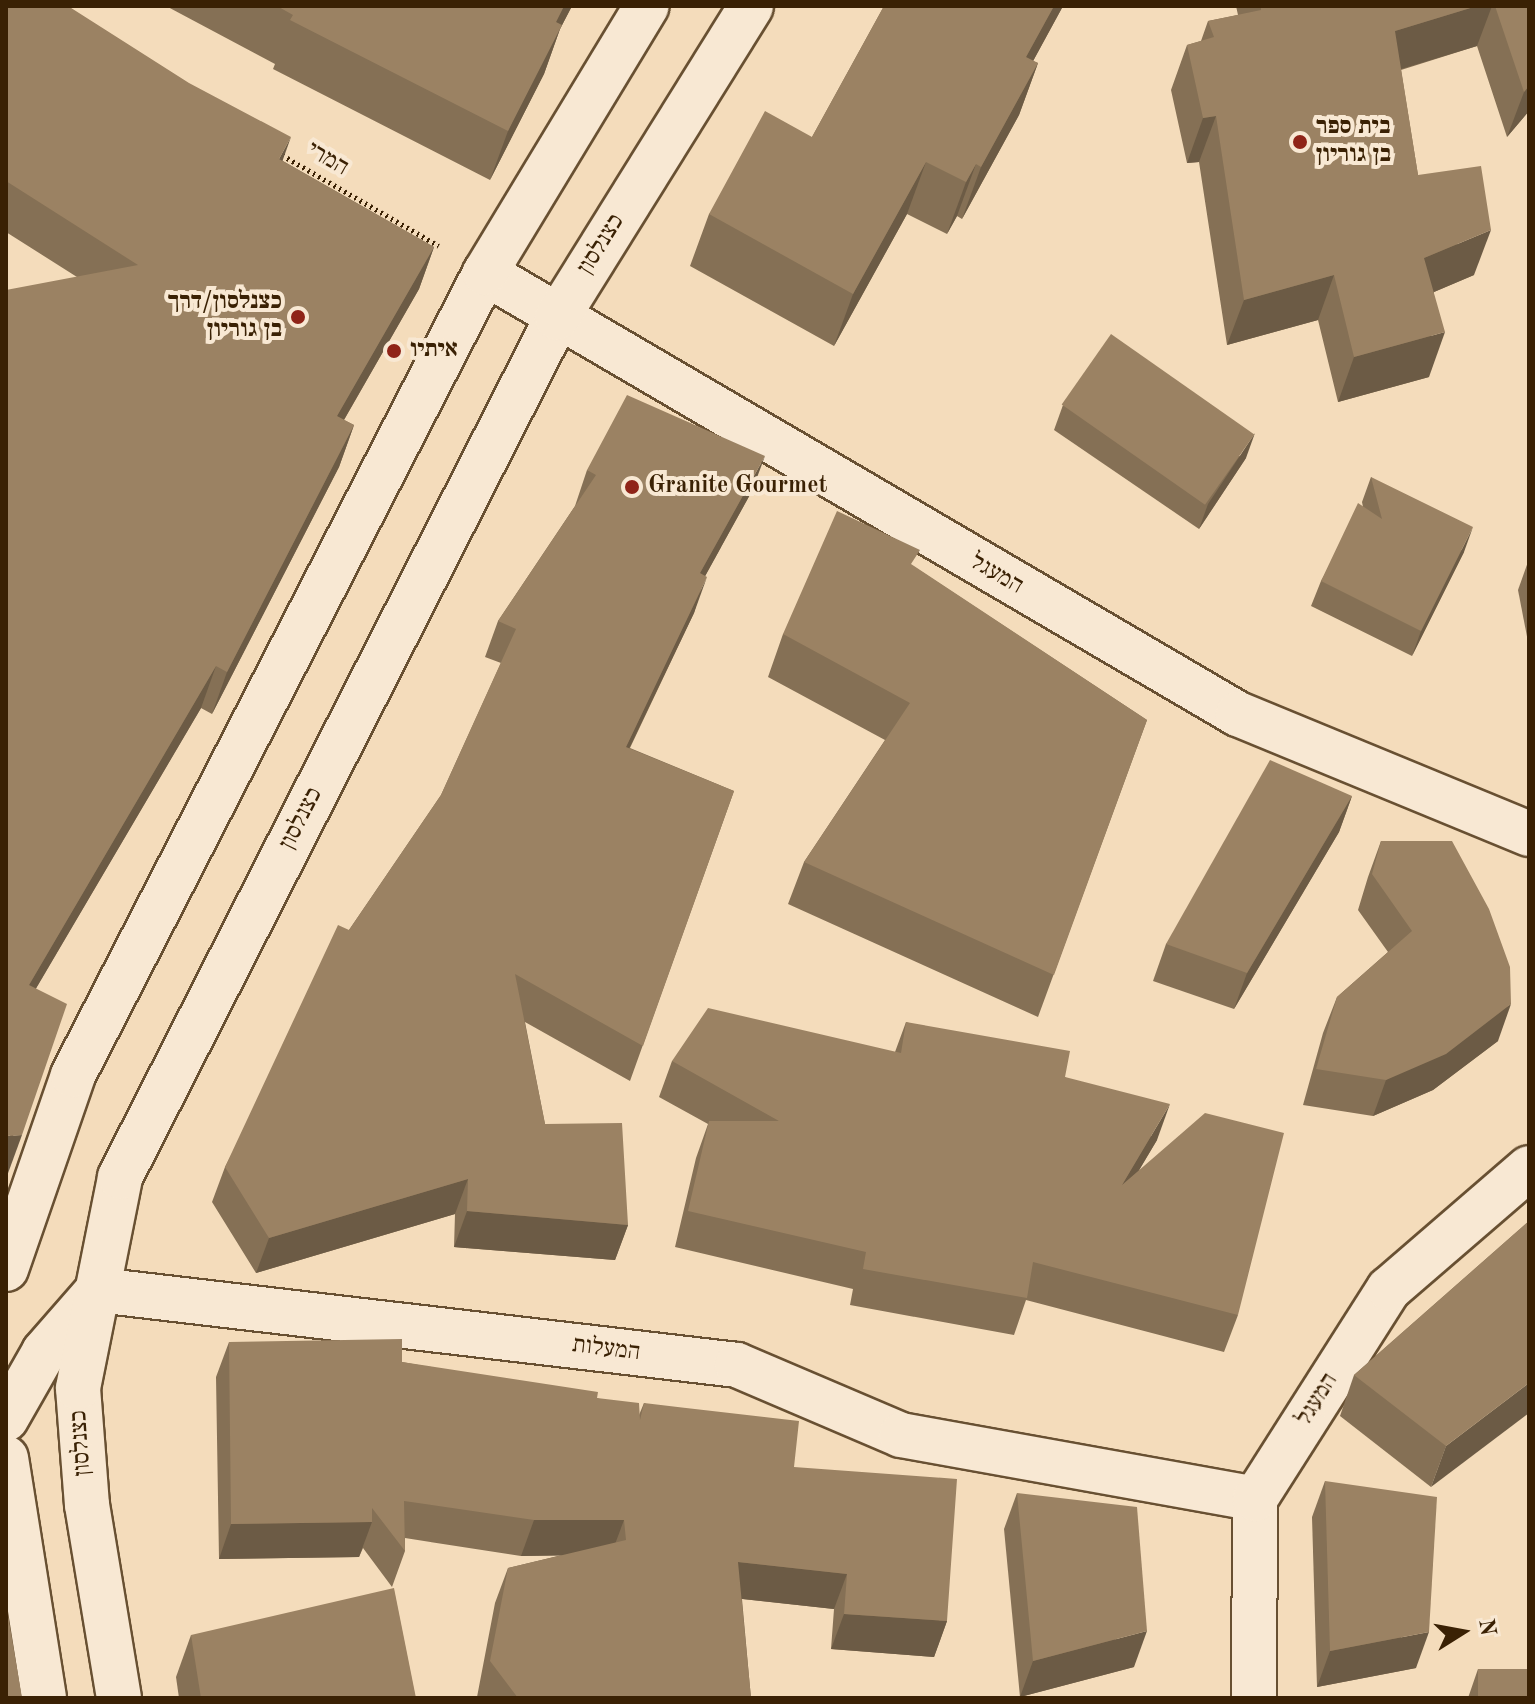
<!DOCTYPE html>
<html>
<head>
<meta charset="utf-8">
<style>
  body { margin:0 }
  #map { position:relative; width:1535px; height:1704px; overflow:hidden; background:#f4dcbb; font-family:"Old Standard TT","Frank Ruhl Libre",serif }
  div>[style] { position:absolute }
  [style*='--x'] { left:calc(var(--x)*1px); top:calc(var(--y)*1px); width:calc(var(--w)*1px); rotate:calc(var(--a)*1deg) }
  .path>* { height:5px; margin-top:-2.5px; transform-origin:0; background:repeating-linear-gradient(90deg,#3a2104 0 2px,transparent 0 6px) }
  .roads { filter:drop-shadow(2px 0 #685032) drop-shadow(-2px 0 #685032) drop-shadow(0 2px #685032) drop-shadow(0 -2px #685032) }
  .minor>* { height:44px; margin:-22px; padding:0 22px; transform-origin:22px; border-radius:22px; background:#f8e8d3 }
  .wall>* { inset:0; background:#857055 }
  .shaded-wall>* { inset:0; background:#6c5b45 }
  .building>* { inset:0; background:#9b8263; transform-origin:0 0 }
  .dots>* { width:22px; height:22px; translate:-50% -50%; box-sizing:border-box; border:4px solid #f8e8d3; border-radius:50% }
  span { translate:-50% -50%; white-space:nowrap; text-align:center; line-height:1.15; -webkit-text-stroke:8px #f8e8d3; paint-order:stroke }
  .poi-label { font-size:24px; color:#3a2104; font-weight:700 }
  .left { translate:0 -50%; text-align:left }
  .right { translate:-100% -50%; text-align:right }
  .street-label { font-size:24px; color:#3a2104 }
  .frame { position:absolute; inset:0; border:8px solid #3a2104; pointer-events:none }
  .north { position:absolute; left:1423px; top:1592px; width:80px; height:80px; -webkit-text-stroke:6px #f8e8d3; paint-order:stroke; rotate:79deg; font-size:22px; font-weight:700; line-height:32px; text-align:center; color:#3a2104 }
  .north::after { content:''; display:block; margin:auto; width:28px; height:36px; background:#3a2104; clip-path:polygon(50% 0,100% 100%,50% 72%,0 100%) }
</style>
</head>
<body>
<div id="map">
  <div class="path">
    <div style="--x:282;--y:155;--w:181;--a:30.1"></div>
  </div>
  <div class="roads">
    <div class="minor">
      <div style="--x:485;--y:273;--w:873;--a:30.36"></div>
      <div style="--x:1238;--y:714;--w:315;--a:22.4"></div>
      <div style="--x:6;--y:1269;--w:205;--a:-70.9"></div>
      <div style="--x:73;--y:1075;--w:902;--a:-62.81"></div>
      <div style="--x:485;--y:273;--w:312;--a:-58.8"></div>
      <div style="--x:6;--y:1419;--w:77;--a:-60.4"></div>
      <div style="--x:44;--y:1352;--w:82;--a:-48.9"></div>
      <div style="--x:98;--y:1290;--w:643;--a:6.69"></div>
      <div style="--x:737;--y:1365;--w:178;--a:23.1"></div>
      <div style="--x:901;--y:1435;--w:360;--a:10.2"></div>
      <div style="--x:6;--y:1458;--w:243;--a:81"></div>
      <div style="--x:119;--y:1698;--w:196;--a:-99.4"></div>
      <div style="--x:87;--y:1505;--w:117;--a:-94.4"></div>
      <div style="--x:78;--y:1388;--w:215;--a:-78.7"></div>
      <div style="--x:120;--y:1177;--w:964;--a:-63.04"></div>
      <div style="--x:557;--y:318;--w:367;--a:-58.1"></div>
      <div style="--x:1254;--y:1698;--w:199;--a:-89.7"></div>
      <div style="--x:1255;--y:1499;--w:249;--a:-57.5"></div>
      <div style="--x:1389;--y:1289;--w:185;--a:-40.8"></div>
    </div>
  </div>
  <div class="wall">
    <div style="clip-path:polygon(6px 6px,283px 161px,434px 247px,419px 289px,344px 420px,354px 425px,339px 467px,212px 714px,201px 708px,36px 988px,7px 1176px,77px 277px,6px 232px)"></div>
    <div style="clip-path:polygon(166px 6px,572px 6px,560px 29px,544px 74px,490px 180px,273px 69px,275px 64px)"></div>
    <div style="clip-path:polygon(884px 6px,1063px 6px,1033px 61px,1038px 63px,1019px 115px,962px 219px,957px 216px,947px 234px,907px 214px,834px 346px,690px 266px,709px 214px,812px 137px)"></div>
    <div style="clip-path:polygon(1236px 6px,1529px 6px,1529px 111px,1507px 137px,1477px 46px,1401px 70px,1418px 175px,1474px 275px,1434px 292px,1429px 377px,1338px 402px,1318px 320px,1227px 345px,1199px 162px,1187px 163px,1171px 90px,1187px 45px,1201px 41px,1208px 21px,1238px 15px)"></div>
    <div style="clip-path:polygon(1063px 405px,1246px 458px,1199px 529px,1054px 430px)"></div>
    <div style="clip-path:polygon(587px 470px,752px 491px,705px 576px,694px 613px,630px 748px,734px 791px,630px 1081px,525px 1022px,545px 1124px,628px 1225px,615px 1260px,454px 1247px,455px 1214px,256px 1273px,212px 1202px,225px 1167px,349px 930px,441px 795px,501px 663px,485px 657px,498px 621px,575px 506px)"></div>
    <div style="clip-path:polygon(1371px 477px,1464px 552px,1412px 656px,1311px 606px,1321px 581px,1363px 507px,1362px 502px)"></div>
    <div style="clip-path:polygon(1529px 559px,1529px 647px,1518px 590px)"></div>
    <div style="clip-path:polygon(913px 566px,1147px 720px,1038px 1017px,788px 904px,804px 862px,885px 740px,768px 677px,783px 634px)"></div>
    <div style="clip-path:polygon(1352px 796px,1339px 832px,1234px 1009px,1153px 981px,1166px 944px)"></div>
    <div style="clip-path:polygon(1381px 841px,1498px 1041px,1433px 1090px,1373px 1116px,1303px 1105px,1323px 1033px,1337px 997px,1388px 952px,1358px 910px,1368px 877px)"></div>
    <div style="clip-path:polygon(906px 1022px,1065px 1077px,1157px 1140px,1139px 1170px,1238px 1315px,1224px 1352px,1026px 1300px,1014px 1335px,850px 1305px,853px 1289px,675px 1247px,696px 1158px,708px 1124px,659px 1097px,672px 1061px,895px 1052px)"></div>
    <div style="clip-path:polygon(1529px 1221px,1431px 1487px,1340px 1416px,1354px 1375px)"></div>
    <div style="clip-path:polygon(229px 1342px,402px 1362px,597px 1398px,639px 1415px,644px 1403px,794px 1467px,947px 1621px,934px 1657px,831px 1649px,834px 1609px,742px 1599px,751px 1698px,478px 1698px,477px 1697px,495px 1603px,508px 1568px,562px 1555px,521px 1556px,405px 1538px,405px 1551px,392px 1587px,363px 1548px,359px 1557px,219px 1559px,216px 1377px)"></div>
    <div style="clip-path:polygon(1325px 1481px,1416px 1668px,1317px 1687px,1312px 1517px)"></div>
    <div style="clip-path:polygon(1017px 1493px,1134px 1667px,1020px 1697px,1004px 1529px)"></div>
    <div style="clip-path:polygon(191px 1635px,416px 1698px,179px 1698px,176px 1677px)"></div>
    <div style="clip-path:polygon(1478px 1669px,1529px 1698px,1468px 1698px)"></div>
  </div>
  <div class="shaded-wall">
    <div style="clip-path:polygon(564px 6px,572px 6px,560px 29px,544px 74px,490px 180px,508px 131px,556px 22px)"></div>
    <div style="clip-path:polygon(1054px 6px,1063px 6px,1007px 109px,1026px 57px)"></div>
    <div style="clip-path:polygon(1477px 6px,1492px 6px,1477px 46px,1378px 76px,1395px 31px)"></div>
    <div style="clip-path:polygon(1038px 63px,1019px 115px,962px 219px,981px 167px)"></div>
    <div style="clip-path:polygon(1529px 86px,1529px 111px,1507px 137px,1524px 92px)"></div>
    <div style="clip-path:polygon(1216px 116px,1199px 162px,1187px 163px,1203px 118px)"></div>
    <div style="clip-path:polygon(291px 137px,276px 179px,279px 159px)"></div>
    <div style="clip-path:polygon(926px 162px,907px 214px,834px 346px,853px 294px)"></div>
    <div style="clip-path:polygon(976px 164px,957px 216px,947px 234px,966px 182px)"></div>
    <div style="clip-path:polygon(1491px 230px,1474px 275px,1408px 303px,1424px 258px)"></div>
    <div style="clip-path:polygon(434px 247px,419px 289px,322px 458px,337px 416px)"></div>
    <div style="clip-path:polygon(1334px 275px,1318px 320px,1227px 345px,1244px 300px)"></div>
    <div style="clip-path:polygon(1445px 332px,1429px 377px,1338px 402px,1354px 357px)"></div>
    <div style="clip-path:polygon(354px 425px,339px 467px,212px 714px,227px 672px)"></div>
    <div style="clip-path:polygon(1255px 433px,1246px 458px,1199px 529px,1208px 504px)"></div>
    <div style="clip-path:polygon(765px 456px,752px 491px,687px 609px,700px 573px)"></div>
    <div style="clip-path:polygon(1473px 527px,1464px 552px,1412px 656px,1421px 631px)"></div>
    <div style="clip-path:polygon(707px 577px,694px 613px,613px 782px,626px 747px)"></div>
    <div style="clip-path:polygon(216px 666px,201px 708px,14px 1026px,29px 985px)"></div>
    <div style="clip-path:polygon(1352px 796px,1339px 832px,1234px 1009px,1247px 973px)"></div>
    <div style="clip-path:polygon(1511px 1004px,1498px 1041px,1433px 1090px,1373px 1116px,1386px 1080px)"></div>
    <div style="clip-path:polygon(1170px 1104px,1157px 1140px,1109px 1221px,1122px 1185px)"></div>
    <div style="clip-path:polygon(22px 1135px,7px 1176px,6px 1177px,6px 1136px)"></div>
    <div style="clip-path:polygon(468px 1179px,455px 1214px,256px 1273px,269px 1238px)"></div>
    <div style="clip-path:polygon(467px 1211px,628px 1225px,615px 1260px,454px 1247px)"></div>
    <div style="clip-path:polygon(1529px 1383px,1529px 1413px,1431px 1487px,1446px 1446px)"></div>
    <div style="clip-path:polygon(534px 1520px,624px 1520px,611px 1555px,521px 1556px)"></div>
    <div style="clip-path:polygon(372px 1522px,359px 1557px,219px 1559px,231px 1524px)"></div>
    <div style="clip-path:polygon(738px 1562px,847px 1574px,834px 1609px,725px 1597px)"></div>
    <div style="clip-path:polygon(844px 1614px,947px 1621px,934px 1657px,831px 1649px)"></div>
    <div style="clip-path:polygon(1147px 1631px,1134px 1667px,1020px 1697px,1033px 1661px)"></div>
    <div style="clip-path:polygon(1429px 1632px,1416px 1668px,1317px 1687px,1330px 1651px)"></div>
  </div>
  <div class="building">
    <div style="clip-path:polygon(6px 6px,68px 6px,189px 83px,291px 137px,279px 159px,434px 247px,337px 416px,354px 425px,227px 672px,216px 666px,29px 985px,67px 1004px,22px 1135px,6px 1136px,6px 290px,138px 265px,6px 181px)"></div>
    <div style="clip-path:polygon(277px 6px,564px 6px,556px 22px,562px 25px,508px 131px,290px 20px,293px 15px)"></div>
    <div style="clip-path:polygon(884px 6px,1054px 6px,1026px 57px,1038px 63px,981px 167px,976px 164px,966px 182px,926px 162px,853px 294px,709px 214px,765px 111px,812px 137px)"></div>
    <div style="clip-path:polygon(1261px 6px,1477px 6px,1395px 31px,1418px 175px,1481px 166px,1491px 230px,1424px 258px,1445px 332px,1354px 357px,1334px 275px,1244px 300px,1216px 116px,1203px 118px,1187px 45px,1214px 37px,1208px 21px,1261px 10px)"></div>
    <div style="clip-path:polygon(1495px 6px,1529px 6px,1529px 86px,1524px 92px)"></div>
    <div style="left:1111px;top:334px;width:175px;height:86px;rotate:35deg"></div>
    <div style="clip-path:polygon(627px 395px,765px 456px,700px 573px,707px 577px,626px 747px,734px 791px,643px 1046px,515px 974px,545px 1124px,622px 1123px,628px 1225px,467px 1211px,468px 1179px,269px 1238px,225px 1167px,338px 925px,349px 930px,441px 795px,516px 629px,498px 621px,596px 475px,587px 470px)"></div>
    <div style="clip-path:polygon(1371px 477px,1473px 527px,1421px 631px,1321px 581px,1358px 503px,1382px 519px)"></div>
    <div style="clip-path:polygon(837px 511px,920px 550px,911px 564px,1147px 720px,1054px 975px,804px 862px,910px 703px,783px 634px)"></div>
    <div style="clip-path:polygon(1270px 760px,1352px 796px,1247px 973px,1166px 944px)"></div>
    <div style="clip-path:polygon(1381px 841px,1452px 841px,1489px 909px,1510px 967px,1511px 1004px,1446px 1054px,1386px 1080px,1316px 1069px,1337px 997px,1412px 931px,1372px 874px)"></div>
    <div style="clip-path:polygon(708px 1008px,901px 1053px,906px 1022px,1070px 1051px,1065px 1077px,1170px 1104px,1122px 1185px,1205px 1113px,1284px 1133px,1238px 1315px,1033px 1262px,1027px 1298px,863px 1269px,866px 1252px,688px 1211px,709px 1121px,779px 1121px,672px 1061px)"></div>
    <div style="clip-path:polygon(1529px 1221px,1529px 1383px,1446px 1446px,1354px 1375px)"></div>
    <div style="clip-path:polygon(402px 1339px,402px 1362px,598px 1392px,597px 1398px,639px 1403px,640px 1420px,644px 1403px,799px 1421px,794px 1467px,957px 1479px,947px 1621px,844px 1614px,847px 1574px,738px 1562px,751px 1698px,518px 1698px,490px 1661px,508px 1568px,626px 1540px,624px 1520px,534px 1520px,404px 1501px,405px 1551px,372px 1508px,372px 1522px,231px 1524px,229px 1342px)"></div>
    <div style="clip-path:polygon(1325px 1481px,1437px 1497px,1429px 1632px,1330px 1651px)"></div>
    <div style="clip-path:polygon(1017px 1493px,1137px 1507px,1147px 1631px,1033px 1661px)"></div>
    <div style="clip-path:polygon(394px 1588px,416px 1698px,201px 1698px,191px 1635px)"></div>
    <div style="clip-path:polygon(6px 1615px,8px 1615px,22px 1698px,6px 1698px)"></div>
    <div style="left:1478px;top:1669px;width:51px;height:29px"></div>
  </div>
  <div class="dots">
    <div style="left:1300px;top:142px;background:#8f2418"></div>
    <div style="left:298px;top:317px;background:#8f2418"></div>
    <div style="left:394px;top:351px;background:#8f2418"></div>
    <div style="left:632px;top:487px;background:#8f2418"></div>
  </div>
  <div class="poi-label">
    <span class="left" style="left:1316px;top:142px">בית ספר<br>בן גוריון</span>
    <span class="right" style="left:282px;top:317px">כצנלסון/דרך<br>בן גוריון</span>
    <span class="left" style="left:410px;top:351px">איתיו</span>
    <span class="left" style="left:648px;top:487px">Granite Gourmet</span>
  </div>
  <div class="street-label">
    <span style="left:327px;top:160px;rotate:30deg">המרי</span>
    <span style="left:602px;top:245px;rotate:-58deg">כצנלסון</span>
    <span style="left:996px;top:575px;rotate:30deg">המעגל</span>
    <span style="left:302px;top:819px;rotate:-63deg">כצנלסון</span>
    <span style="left:606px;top:1350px;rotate:7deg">המעלות</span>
    <span style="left:1318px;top:1400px;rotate:-58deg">המעגל</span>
    <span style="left:82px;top:1443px;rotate:-94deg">כצנלסון</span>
  </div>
  <div class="frame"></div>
  <div class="north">N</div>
</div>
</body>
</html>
